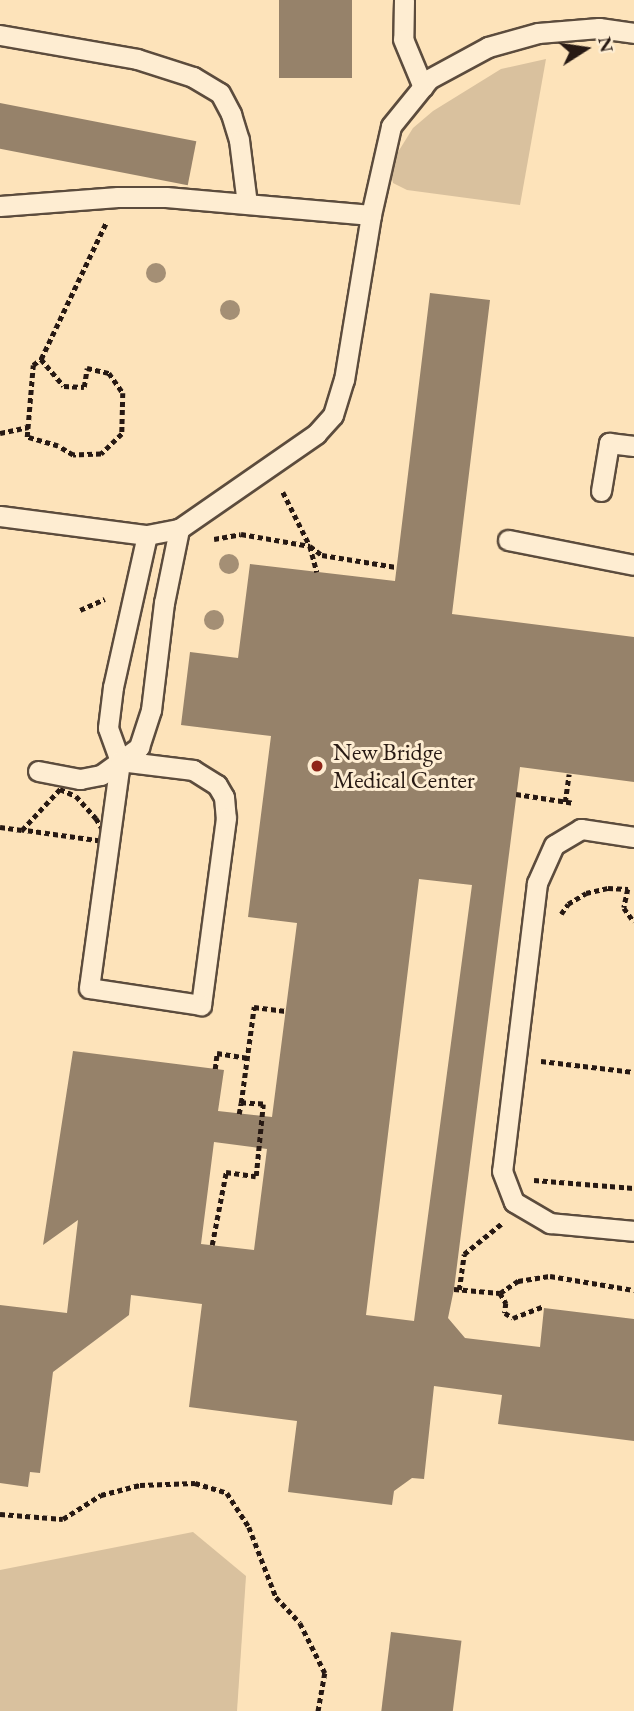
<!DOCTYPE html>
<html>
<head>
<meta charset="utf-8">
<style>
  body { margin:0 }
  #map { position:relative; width:634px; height:1711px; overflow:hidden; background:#fde3ba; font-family:"EB Garamond",serif }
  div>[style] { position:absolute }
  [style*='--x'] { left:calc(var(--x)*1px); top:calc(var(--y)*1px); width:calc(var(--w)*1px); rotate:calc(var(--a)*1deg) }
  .green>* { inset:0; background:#d9c19e }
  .building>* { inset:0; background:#96826a; transform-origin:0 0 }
  .path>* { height:4.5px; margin-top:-2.25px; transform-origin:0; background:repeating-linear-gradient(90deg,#271913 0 5px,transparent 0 8.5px) }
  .roads { filter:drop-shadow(2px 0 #5c4c3d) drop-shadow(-2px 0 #5c4c3d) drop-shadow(0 2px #5c4c3d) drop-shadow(0 -2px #5c4c3d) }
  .lane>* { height:19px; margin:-9.5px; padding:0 9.5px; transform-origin:9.5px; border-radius:9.5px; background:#feedd2 }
  .trees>* { width:20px; height:20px; margin:-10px; border-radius:50%; background:#a48f75 }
  .dots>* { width:19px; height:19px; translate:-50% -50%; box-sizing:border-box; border:4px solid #feedd2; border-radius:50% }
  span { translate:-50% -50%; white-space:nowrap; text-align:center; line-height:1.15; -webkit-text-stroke:6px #feedd2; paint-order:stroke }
  .poi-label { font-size:24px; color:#271913 }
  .left { translate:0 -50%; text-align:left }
  .north { position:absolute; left:550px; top:14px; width:70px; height:70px; -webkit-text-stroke:5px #feedd2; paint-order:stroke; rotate:78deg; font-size:19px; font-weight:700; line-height:28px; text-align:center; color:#271913 }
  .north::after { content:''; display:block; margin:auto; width:24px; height:32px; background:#271913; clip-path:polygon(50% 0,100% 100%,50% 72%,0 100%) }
</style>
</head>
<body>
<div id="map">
  <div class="green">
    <div style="clip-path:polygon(546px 59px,520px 205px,407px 190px,393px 183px,390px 170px,398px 152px,413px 128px,433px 111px,501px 69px)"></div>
    <div style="clip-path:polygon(193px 1532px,246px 1576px,237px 1711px,0 1711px,0 1570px)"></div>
  </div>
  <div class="building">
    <div style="left:279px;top:0;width:73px;height:78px"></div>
    <div style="left:0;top:103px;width:200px;height:45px;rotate:11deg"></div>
    <div style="clip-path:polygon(evenodd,430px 293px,490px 300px,452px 614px,634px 637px,634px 782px,520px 767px,454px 1289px,448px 1318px,465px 1338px,540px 1347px,544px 1308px,634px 1319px,634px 1441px,498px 1424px,502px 1395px,434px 1386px,424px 1479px,412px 1478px,394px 1491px,392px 1505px,288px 1492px,297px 1421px,189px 1407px,202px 1304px,131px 1295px,129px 1315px,53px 1372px,40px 1473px,30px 1472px,28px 1487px,0 1483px,0 1305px,67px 1313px,78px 1220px,43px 1245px,73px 1051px,224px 1070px,218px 1111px,272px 1117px,297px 923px,248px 917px,271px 736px,181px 725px,190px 652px,238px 658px,250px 564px,395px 581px,430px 293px,419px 879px,472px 885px,414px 1321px,366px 1315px,419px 879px,430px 293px,214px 1142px,267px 1149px,254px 1250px,201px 1244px,214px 1142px)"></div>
    <div style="left:391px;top:1632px;width:71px;height:80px;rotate:7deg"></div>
  </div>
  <div class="path">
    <div style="--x:41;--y:359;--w:35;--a:50"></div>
    <div style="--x:64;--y:386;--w:20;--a:3"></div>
    <div style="--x:84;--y:387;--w:19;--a:-81"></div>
    <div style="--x:87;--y:368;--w:23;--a:13"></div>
    <div style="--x:109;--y:373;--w:24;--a:55"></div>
    <div style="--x:123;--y:393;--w:41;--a:91.4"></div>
    <div style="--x:122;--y:434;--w:29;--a:136"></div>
    <div style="--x:101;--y:454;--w:28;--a:178"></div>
    <div style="--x:73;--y:455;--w:17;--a:-149"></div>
    <div style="--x:58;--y:446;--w:32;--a:-164"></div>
    <div style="--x:27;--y:437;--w:72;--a:-85.2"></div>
    <div style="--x:33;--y:365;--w:10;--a:-37"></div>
    <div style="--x:41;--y:359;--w:151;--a:-64.5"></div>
    <div style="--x:0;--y:433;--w:29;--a:-12"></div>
    <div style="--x:283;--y:492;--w:60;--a:63.4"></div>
    <div style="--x:310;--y:546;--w:27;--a:75"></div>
    <div style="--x:214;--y:539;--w:27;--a:-10"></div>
    <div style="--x:241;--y:534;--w:70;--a:9.9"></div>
    <div style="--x:310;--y:546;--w:15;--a:37"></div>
    <div style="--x:322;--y:555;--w:75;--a:9.2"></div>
    <div style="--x:80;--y:610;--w:27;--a:-24"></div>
    <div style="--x:60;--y:789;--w:17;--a:24"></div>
    <div style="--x:76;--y:796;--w:30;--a:48"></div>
    <div style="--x:96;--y:818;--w:16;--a:60"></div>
    <div style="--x:104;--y:832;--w:10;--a:114"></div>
    <div style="--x:100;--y:841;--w:79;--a:-172"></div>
    <div style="--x:22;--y:830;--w:56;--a:-47.2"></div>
    <div style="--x:516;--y:794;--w:59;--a:8.8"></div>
    <div style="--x:565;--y:802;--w:28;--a:-82"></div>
    <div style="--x:0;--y:827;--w:22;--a:8"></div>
    <div style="--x:561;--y:914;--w:12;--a:-55"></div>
    <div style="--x:568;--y:904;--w:21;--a:-31"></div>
    <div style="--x:586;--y:893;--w:23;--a:-13"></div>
    <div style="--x:608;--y:888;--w:20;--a:3"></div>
    <div style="--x:628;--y:889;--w:19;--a:102"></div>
    <div style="--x:624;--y:908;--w:17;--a:54"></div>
    <div style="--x:541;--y:1061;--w:94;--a:6.7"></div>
    <div style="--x:215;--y:1069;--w:16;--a:-83"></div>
    <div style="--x:217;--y:1053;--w:30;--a:9"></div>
    <div style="--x:239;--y:1114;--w:11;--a:-80"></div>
    <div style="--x:534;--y:1180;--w:100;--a:4.6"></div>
    <div style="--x:212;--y:1245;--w:74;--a:-79.1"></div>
    <div style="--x:226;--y:1172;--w:30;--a:8"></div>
    <div style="--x:256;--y:1176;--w:72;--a:-84.4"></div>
    <div style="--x:263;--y:1104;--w:22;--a:-177"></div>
    <div style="--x:241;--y:1103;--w:97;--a:-82.3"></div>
    <div style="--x:254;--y:1007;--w:32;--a:7"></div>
    <div style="--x:454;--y:1289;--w:46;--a:5"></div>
    <div style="--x:500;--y:1293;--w:22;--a:-34"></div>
    <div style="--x:518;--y:1281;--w:32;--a:-9"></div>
    <div style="--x:550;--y:1276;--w:85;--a:9.5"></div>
    <div style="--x:459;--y:1290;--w:36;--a:-82"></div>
    <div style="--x:464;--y:1254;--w:48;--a:-39"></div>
    <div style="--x:500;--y:1293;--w:12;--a:59"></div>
    <div style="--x:506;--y:1303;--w:10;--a:96"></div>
    <div style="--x:505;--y:1313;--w:9;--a:32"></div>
    <div style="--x:513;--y:1318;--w:33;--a:-21"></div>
    <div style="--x:0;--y:1514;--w:63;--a:4.5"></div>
    <div style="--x:63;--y:1519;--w:45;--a:-32.3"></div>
    <div style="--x:101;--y:1495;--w:40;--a:-14.4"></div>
    <div style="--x:140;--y:1485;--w:55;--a:-2.1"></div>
    <div style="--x:195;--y:1483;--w:34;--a:17"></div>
    <div style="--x:227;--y:1493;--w:40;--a:57.1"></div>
    <div style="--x:249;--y:1527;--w:75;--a:68.9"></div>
    <div style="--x:276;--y:1597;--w:35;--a:47"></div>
    <div style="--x:300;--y:1623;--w:56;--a:63.4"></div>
    <div style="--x:325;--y:1673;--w:39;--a:100"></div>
  </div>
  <div class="roads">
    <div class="lane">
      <div style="--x:404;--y:0;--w:39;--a:91"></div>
      <div style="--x:403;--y:39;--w:52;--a:67.4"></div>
      <div style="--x:0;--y:35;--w:139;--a:9.9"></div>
      <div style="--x:137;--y:59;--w:59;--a:17.8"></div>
      <div style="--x:193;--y:77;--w:31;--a:31"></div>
      <div style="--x:220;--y:93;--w:24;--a:62"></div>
      <div style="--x:231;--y:114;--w:27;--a:73"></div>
      <div style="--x:239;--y:140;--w:64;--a:82.9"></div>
      <div style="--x:0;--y:206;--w:118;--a:-4.4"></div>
      <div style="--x:118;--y:197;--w:48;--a:0"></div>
      <div style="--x:166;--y:197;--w:206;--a:5"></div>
      <div style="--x:601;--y:491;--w:49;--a:-80.5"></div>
      <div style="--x:609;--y:443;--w:25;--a:7"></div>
      <div style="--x:0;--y:516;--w:148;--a:7.4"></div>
      <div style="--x:147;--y:535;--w:33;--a:-11"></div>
      <div style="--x:179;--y:529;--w:167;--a:-34.7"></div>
      <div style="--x:316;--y:434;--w:25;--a:-48"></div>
      <div style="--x:333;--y:415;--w:37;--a:-73"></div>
      <div style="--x:344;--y:380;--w:167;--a:-80.7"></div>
      <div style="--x:371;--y:215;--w:91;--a:-77.3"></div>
      <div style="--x:391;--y:126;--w:60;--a:-51"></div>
      <div style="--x:429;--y:79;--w:67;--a:-28.5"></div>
      <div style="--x:488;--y:47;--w:52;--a:-15.6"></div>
      <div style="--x:538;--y:33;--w:61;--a:-4.7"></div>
      <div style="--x:599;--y:28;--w:35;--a:8"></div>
      <div style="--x:147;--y:535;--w:156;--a:102.6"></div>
      <div style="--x:113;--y:687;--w:41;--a:97"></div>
      <div style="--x:108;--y:728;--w:35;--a:70"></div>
      <div style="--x:120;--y:761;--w:24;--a:-36"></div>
      <div style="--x:139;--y:747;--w:39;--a:-72"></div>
      <div style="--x:151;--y:710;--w:108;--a:-83.1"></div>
      <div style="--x:164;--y:603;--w:76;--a:-78.5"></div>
      <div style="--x:508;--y:540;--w:128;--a:11.2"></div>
      <div style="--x:38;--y:771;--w:43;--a:10.8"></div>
      <div style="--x:80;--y:779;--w:21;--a:-11"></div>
      <div style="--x:101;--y:775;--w:24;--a:-36"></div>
      <div style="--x:120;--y:761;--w:74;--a:7"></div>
      <div style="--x:193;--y:770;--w:28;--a:32"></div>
      <div style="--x:217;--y:785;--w:14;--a:60"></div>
      <div style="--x:224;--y:797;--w:21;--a:85"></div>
      <div style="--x:226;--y:818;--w:189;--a:97.6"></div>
      <div style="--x:201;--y:1005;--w:113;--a:-171.4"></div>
      <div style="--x:89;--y:988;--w:229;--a:-82.2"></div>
      <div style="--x:634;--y:837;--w:54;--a:-171.4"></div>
      <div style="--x:581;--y:829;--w:31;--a:149"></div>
      <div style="--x:554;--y:845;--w:42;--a:114.1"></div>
      <div style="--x:537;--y:883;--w:290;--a:96.9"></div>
      <div style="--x:502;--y:1171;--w:33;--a:69"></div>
      <div style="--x:514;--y:1202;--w:42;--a:30.3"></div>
      <div style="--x:550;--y:1223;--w:84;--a:5.4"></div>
    </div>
  </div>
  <div class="trees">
    <div style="left:156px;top:273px"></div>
    <div style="left:230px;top:310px"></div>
    <div style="left:229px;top:564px"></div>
    <div style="left:214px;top:620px"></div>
  </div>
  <div class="dots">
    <div style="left:317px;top:766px;background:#8f2418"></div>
  </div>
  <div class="poi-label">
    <span class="left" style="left:333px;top:766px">New Bridge<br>Medical Center</span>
  </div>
  <div class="north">N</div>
</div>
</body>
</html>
